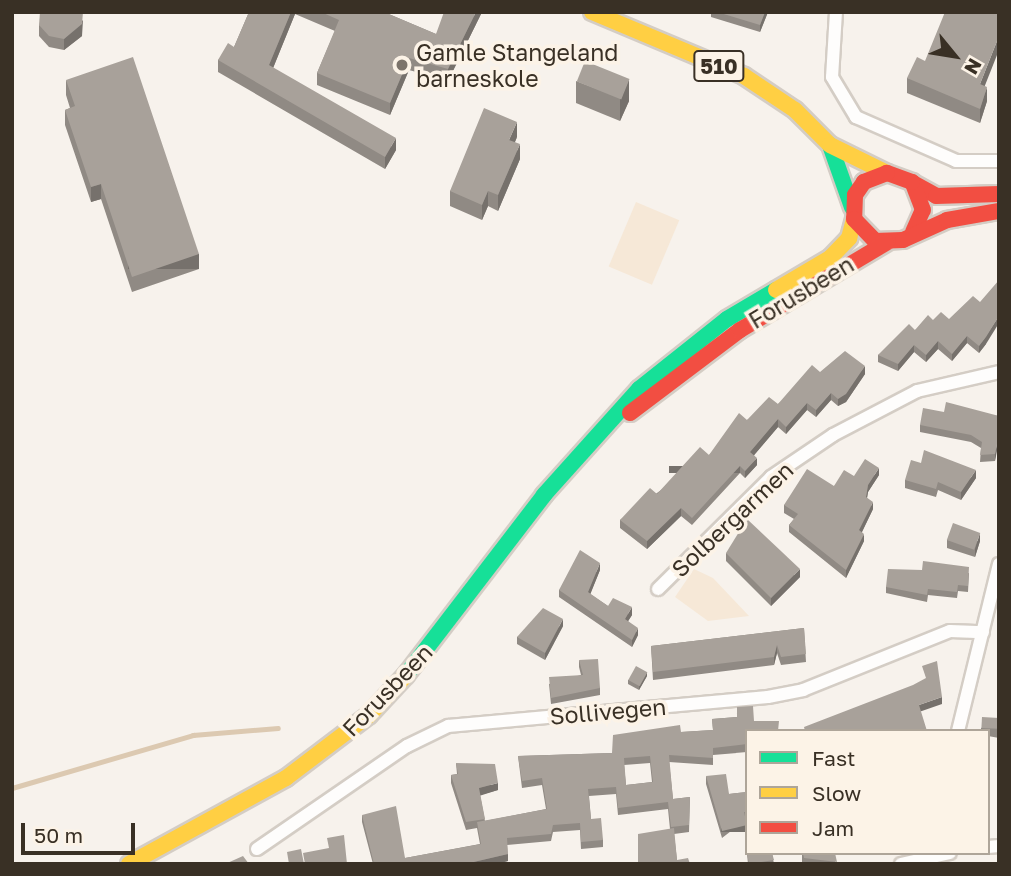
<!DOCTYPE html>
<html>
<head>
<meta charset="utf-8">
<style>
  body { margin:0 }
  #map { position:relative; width:1011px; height:876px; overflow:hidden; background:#f7f2ec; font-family:"Golos Text",sans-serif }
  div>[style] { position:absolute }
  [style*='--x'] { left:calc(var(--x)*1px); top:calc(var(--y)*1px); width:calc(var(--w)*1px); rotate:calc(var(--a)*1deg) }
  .green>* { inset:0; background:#f6e8d7; transform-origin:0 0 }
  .stream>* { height:4.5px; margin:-2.25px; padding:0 2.25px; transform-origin:2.25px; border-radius:2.25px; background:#dcc9b1 }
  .roads { filter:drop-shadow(2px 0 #d4cdc5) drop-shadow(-2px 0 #d4cdc5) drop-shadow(0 2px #d4cdc5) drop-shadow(0 -2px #d4cdc5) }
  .street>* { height:12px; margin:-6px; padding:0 6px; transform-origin:6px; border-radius:6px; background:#fefdfc }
  .fast>* { height:16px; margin:-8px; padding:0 8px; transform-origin:8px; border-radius:8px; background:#16e098 }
  .slow>* { height:16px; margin:-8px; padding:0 8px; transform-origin:8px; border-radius:8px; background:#ffcf43 }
  .jam>* { height:16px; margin:-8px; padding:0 8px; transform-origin:8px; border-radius:8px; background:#f24e42 }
  .wall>* { inset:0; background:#908a84; transform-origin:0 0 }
  .shaded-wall>* { inset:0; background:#76716c; transform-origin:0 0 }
  .building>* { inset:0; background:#a8a19a; transform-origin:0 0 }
  .dots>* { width:19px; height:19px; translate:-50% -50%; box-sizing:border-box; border:4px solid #fcf3e7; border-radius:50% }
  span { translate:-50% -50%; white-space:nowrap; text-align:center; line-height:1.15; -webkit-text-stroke:7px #fcf3e7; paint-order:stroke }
  .shield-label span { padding:2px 5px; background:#fcf3e7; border:2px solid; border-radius:5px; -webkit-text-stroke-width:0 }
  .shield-label { font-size:21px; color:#393025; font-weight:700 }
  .poi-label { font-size:23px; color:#393025 }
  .left { translate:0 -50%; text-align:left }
  .street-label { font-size:23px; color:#393025 }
  .frame { position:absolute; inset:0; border:14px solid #393025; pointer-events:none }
  .legend { position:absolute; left:745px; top:729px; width:245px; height:126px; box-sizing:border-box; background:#fcf3e7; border:2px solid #aea599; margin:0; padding:9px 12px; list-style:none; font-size:21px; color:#393025 }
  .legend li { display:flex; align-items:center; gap:14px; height:35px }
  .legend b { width:35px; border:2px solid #aea599 }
  .north { position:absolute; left:920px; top:21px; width:70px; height:70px; -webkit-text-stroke:5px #fcf3e7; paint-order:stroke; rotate:120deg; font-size:19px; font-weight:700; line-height:28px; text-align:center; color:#393025 }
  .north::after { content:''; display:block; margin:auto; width:24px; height:32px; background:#393025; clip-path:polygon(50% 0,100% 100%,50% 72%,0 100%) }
  .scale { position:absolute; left:21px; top:823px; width:114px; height:32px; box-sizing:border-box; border:4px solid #393025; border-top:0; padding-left:9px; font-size:21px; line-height:24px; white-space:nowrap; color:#393025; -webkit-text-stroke:5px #fcf3e7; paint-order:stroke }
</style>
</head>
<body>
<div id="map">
  <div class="green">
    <div style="left:636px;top:202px;width:47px;height:70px;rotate:23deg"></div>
    <div style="clip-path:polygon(694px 569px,713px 578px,749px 616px,708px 621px,675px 597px)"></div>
  </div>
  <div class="stream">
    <div style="--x:12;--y:788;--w:189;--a:-16.3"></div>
    <div style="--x:193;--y:735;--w:85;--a:-4.7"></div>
  </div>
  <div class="roads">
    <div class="street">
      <div style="--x:836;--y:12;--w:65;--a:93.5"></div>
      <div style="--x:832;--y:77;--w:47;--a:59"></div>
      <div style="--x:856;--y:117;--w:109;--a:23.7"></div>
      <div style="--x:956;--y:161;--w:43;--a:0"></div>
      <div style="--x:658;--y:589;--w:159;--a:-44.7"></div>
      <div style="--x:771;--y:477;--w:75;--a:-34.1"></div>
      <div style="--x:833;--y:435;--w:95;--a:-27.6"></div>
      <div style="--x:917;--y:391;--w:84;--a:-13"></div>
      <div style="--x:958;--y:731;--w:172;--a:-76.2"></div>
      <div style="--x:988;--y:847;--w:11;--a:-5"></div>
      <div style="--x:257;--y:849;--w:182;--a:-34.5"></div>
      <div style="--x:407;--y:746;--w:46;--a:-26"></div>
      <div style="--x:448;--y:726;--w:321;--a:-5.2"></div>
      <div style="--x:768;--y:697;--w:36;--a:-11"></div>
      <div style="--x:803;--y:690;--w:158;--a:-21.9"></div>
      <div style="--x:950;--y:631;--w:33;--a:2"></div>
      <div style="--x:901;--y:864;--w:50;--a:-12.7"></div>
    </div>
    <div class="fast">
      <div style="--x:830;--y:145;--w:66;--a:70.5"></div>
      <div style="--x:406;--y:675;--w:227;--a:-52.5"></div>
      <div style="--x:544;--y:495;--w:142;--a:-48.1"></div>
      <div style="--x:639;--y:389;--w:112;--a:-38.5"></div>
      <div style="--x:727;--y:319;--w:57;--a:-30.6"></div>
    </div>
    <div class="slow">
      <div style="--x:592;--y:12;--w:165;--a:22.8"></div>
      <div style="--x:744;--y:76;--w:61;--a:33.7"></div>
      <div style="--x:795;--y:110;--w:49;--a:45"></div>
      <div style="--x:830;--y:145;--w:64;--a:26.2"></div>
      <div style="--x:776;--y:290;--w:63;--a:-30.7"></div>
      <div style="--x:830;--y:258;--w:28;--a:-46"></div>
      <div style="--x:849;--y:238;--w:20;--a:-75"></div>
      <div style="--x:129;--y:864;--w:179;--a:-28.7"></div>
      <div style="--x:286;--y:778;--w:104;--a:-37.2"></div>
      <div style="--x:369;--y:715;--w:54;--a:-47.2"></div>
    </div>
    <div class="jam">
      <div style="--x:913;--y:183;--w:26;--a:29"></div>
      <div style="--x:936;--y:196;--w:63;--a:-1.8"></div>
      <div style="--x:913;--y:232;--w:24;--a:-66"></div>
      <div style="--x:923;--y:210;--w:30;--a:-111"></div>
      <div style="--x:912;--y:182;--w:27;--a:-160"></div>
      <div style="--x:887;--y:173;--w:25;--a:159"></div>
      <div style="--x:864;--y:182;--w:16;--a:125"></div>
      <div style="--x:855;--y:195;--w:24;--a:92"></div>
      <div style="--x:854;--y:219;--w:30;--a:46"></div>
      <div style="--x:875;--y:241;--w:28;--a:-2"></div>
      <div style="--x:903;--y:240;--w:48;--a:-24.4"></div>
      <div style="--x:947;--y:220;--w:53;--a:-9.8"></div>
      <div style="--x:630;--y:413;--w:138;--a:-37"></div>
      <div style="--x:740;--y:330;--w:170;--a:-30.8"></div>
    </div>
  </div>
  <div class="wall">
    <div style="clip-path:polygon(249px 12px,384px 12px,436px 34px,482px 12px,448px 81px,409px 70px,390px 115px,317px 85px,317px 73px,335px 31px,295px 14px,273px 68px,396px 150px,385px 169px,218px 72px,218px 60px,234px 47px)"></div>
    <div style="clip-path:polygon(711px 12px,768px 12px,760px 32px,711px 17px)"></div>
    <div style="clip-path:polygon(39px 25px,82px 36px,64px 50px,49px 47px,39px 36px)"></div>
    <div style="clip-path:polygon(907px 78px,985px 86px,987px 101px,980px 123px,907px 93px)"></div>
    <div style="clip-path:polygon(66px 80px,199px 269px,132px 292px,101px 199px,91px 202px,65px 125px,65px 110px,70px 108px,66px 95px)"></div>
    <div style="clip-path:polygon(576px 81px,629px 101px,620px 121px,576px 103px)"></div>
    <div style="clip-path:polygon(517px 137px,515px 142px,520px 159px,498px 211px,488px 206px,482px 220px,450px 206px,450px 191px)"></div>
    <div style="clip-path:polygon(949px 319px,986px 344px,979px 353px,967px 343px,952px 361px,938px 349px,926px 362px,914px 352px,898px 371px,878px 362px,878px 355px,915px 330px,933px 320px)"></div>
    <div style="clip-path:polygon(820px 372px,865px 374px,846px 402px,838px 406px,831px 400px,816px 417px,807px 410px,786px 434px,778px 427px,754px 455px,757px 465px,745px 478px,740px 473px,692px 525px,681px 516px,647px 549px,620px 528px,620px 520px,709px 455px,747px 420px,778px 404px)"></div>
    <div style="clip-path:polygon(944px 412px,999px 416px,995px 461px,980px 462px,981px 448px,971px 442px,920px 432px,920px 425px)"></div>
    <div style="clip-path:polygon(879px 475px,868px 492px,867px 498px,873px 509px,862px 532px,864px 541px,846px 578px,789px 532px,789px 525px,794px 519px,784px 513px,784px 505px,834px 486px,854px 476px)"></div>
    <div style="clip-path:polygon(976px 478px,961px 500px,938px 490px,936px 497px,905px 488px,905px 480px)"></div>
    <div style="clip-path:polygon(947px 540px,980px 541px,975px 557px,947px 548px)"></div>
    <div style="clip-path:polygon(726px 553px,800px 577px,771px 606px,726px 561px)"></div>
    <div style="clip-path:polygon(600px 570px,590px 594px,608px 606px,632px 615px,628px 621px,638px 635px,632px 647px,559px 597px,559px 590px)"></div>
    <div style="clip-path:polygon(969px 573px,968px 592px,958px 591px,957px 598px,928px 595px,927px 602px,886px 593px,886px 587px)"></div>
    <div style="clip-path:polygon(563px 626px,545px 660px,517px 644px,517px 637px)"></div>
    <div style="clip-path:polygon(804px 628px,806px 662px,781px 665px,777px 653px,774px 665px,653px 680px,651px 646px)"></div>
    <div style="clip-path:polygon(579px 660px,600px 688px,600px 695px,551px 704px,549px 684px,581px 675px,579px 667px)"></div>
    <div style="clip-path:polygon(647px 676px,639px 690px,628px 684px,628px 680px)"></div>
    <div style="clip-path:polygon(evenodd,737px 707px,747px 731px,747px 752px,713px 755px,713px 765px,669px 762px,673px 799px,690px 797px,689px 832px,674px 834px,677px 860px,690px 864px,638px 864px,670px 829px,668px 809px,618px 815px,616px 794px,589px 796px,591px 819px,603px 840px,603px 847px,581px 849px,580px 830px,553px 832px,551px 841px,507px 845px,508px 861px,496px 864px,373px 864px,362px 822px,362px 815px,405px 858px,480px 844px,477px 828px,466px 830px,451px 783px,451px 775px,457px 774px,456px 763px,498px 790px,480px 795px,485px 821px,546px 809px,542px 785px,522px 788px,518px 756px,612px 753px,681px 732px,713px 730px,712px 719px,737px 717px,737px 707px,650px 763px,652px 782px,626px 785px,624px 765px,650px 763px)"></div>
    <div style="clip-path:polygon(999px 718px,999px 738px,988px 736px,988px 731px,981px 731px,981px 728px)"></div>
    <div style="clip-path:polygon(706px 776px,729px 794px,747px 792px,747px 819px,722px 838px,706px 784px)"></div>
    <div style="clip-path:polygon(746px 844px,747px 844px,747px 853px,772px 853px,774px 864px,748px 864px)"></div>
    <div style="left:802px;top:853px;width:33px;height:11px"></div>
  </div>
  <div class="shaded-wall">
    <div style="clip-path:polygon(291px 12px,295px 12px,295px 14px,269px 78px,269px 65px)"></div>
    <div style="clip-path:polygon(476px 12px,482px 12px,448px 81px,448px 69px)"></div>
    <div style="clip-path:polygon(765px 12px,768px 12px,760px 32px,760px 25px)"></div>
    <div style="clip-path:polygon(83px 20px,82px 36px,64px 50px,64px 39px)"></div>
    <div style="clip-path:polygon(999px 36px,999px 50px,980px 98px,980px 84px)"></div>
    <div style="clip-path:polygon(409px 58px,409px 70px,390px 115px,390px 103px)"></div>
    <div style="clip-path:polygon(629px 79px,629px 101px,620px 121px,620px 99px)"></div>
    <div style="clip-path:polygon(987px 87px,987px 101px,980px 123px,980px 109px)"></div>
    <div style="clip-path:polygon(517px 122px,517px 137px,509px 155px,509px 140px)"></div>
    <div style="clip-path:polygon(396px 138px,396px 150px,385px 169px,385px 157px)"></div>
    <div style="clip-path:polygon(520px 144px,520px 159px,498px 211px,498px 195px)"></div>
    <div style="clip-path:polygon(101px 184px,101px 199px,91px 202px,91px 187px)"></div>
    <div style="clip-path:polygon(488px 191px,488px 206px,482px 220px,482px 205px)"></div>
    <div style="left:199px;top:254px;width:15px;height:71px;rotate:90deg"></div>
    <div style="clip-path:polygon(999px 316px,999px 323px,986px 344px,979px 353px,979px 346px)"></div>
    <div style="clip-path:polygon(967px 336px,967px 343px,952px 361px,952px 354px)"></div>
    <div style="clip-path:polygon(938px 341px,938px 349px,926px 362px,926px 355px)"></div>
    <div style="clip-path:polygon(914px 345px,914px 352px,898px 371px,898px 364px)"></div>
    <div style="clip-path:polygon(865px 366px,865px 374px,846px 402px,838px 406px,838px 399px)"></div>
    <div style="clip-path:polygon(831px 393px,831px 400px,816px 417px,816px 410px)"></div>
    <div style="clip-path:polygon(807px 403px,807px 410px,786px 434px,786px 427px)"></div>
    <div style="clip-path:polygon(778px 419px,778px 427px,750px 460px,750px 452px)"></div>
    <div style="clip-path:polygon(999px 434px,999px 441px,995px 461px,995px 454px)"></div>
    <div style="clip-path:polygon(757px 458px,757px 465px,745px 478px,745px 471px)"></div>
    <div style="left:740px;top:466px;width:7px;height:71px;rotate:90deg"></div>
    <div style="clip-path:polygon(879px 468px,879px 475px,868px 492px,866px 504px,866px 497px,868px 485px)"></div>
    <div style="clip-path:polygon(976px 470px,976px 478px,961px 500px,961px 492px)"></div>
    <div style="clip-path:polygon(873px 502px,873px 509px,859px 538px,859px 530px)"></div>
    <div style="clip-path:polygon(681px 508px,681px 516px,647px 549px,647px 541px)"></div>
    <div style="clip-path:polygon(980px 533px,980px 541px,975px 557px,975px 549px)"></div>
    <div style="clip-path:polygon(864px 534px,864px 541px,846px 578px,846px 570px)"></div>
    <div style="clip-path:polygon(600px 563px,600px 570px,588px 600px,588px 592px)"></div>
    <div style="clip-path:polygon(800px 569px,800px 577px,771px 606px,771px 598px)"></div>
    <div style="clip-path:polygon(632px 607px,632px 615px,625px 626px,625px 619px)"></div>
    <div style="clip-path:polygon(563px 619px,563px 626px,545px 660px,545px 653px)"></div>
    <div style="clip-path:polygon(638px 628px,638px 635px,632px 647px,632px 640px)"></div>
    <div style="clip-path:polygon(777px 645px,777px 653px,774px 665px,774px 657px)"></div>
    <div style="clip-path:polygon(647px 672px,647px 676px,639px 690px,639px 686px)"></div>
    <div style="clip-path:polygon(942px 697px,942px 704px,919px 712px,919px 705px)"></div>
    <div style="clip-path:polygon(498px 783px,498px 790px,479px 796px,479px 788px)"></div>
    <div style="left:747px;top:825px;width:7px;height:26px;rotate:90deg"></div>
    <div style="clip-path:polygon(508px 854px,508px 861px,496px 864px,465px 864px)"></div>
  </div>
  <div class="building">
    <div style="clip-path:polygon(40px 12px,83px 12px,82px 24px,64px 39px,49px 36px,39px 25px)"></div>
    <div style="clip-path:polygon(249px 12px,291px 12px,269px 65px,396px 138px,385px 157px,218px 60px,228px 43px,234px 47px)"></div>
    <div style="clip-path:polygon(321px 12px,384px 12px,436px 34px,444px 12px,476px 12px,448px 69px,409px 58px,390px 103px,317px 73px,339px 20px)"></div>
    <div style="clip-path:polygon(717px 12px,765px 12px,760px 25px)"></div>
    <div style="clip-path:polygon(945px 12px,999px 12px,999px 36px,980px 84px,987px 87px,980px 109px,907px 78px,917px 57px,925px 61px)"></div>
    <div style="clip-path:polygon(133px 57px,199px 254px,132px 277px,101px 184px,91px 187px,65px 110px,75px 106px,66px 80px)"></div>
    <div style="left:585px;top:61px;width:48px;height:22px;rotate:22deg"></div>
    <div style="clip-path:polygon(484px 108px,517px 122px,509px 140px,520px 144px,498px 195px,488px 191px,482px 205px,450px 191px)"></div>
    <div style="clip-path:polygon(999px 280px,999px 316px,986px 337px,979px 346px,967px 336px,952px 354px,938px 341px,926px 355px,914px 345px,898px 364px,878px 355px,909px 324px,915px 330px,928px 315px,933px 320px,941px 312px,949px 319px,973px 296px,980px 302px)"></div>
    <div style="clip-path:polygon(845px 351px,865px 366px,846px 394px,838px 399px,831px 393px,816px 410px,807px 403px,786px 427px,778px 419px,750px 452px,757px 458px,745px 471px,740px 466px,692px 518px,681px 508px,647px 541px,620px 520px,650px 488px,657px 494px,700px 447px,709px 455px,739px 413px,747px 420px,769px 397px,778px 404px,812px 365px,820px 372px)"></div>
    <div style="clip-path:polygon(946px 402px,999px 416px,999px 434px,995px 454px,980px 455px,982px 442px,971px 435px,920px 425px,923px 408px,944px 412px)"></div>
    <div style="clip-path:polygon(924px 450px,976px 470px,961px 492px,938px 482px,936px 489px,905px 480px,911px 460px,921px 463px)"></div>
    <div style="clip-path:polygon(865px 459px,879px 468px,868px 485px,866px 497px,873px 502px,859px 530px,864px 534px,846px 570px,789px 525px,798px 514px,784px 505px,807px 469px,834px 486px,844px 470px,854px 476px)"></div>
    <div style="clip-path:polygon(747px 519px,800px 569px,771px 598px,726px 553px)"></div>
    <div style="left:953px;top:523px;width:29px;height:18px;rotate:20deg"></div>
    <div style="clip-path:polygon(580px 550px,600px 563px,588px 592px,608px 606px,613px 598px,632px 607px,625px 619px,638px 628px,632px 640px,559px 590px)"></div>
    <div style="clip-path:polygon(923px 561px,969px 567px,968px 586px,958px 585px,957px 592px,928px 589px,927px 595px,886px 587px,888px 569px,922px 570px)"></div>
    <div style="clip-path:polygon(543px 608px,563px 619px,545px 653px,517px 637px)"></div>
    <div style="clip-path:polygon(804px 628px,806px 654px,781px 657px,777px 645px,774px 657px,653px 672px,651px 646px)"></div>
    <div style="clip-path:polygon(598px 659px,600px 688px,551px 698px,549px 677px,583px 675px,579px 660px)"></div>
    <div style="clip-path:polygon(937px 661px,942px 697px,919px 705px,927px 731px,805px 731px,804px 727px,913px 685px,926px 678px,922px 666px)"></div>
    <div style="left:636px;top:666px;width:13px;height:16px;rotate:29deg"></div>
    <div style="clip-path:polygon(evenodd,753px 706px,754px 721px,779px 721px,778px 731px,747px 731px,747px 744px,713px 748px,713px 758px,669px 755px,673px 799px,690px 797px,689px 825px,671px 827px,668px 802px,618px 808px,616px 787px,588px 789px,591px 819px,601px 818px,603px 840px,581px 842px,580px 823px,553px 825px,551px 834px,507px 838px,508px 854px,465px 864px,374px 864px,362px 815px,396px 806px,405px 858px,481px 844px,477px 822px,547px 809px,542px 778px,522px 781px,518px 756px,612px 753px,613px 735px,680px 725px,681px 732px,713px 730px,712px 719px,737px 717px,737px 707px,753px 706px,650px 756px,653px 782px,626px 785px,624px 758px,650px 756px)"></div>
    <div style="left:982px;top:717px;width:17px;height:11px;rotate:3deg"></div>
    <div style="clip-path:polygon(456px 763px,495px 764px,498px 783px,479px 788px,485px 819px,466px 822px,451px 775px,458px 774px)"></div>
    <div style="clip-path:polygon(726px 774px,729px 794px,747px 792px,747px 812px,744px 812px,747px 825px,722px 831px,706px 776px)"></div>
    <div style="clip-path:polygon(674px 828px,677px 860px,688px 858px,690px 864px,638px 864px,638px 834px)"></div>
    <div style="clip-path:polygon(344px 835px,347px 864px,305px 864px,303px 853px,329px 848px,327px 838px)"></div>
    <div style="clip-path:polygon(301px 849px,304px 864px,289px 864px,287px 852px)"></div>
    <div style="clip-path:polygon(747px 853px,772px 853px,774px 860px,749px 864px)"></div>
    <div style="clip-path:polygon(803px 853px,835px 853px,837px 862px,804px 858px)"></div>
    <div style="clip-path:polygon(243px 856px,249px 864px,225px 864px)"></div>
  </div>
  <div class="dots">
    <div style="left:402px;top:65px;background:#7c746b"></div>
  </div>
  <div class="shield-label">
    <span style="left:719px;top:66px">510</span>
  </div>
  <div class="poi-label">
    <span class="left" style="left:416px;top:65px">Gamle Stangeland<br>barneskole</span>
  </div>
  <div class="street-label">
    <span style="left:801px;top:292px;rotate:-31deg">Forusbeen</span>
    <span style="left:732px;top:519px;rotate:-43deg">Solbergarmen</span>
    <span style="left:387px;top:690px;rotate:-46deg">Forusbeen</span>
    <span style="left:608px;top:711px;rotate:-5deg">Sollivegen</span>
  </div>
  <div class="frame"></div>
  <ul class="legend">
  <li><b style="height:9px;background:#16e098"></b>Fast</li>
  <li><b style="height:9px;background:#ffcf43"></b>Slow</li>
  <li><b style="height:9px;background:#f24e42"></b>Jam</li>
  </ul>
  <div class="north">N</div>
  <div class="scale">50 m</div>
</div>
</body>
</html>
